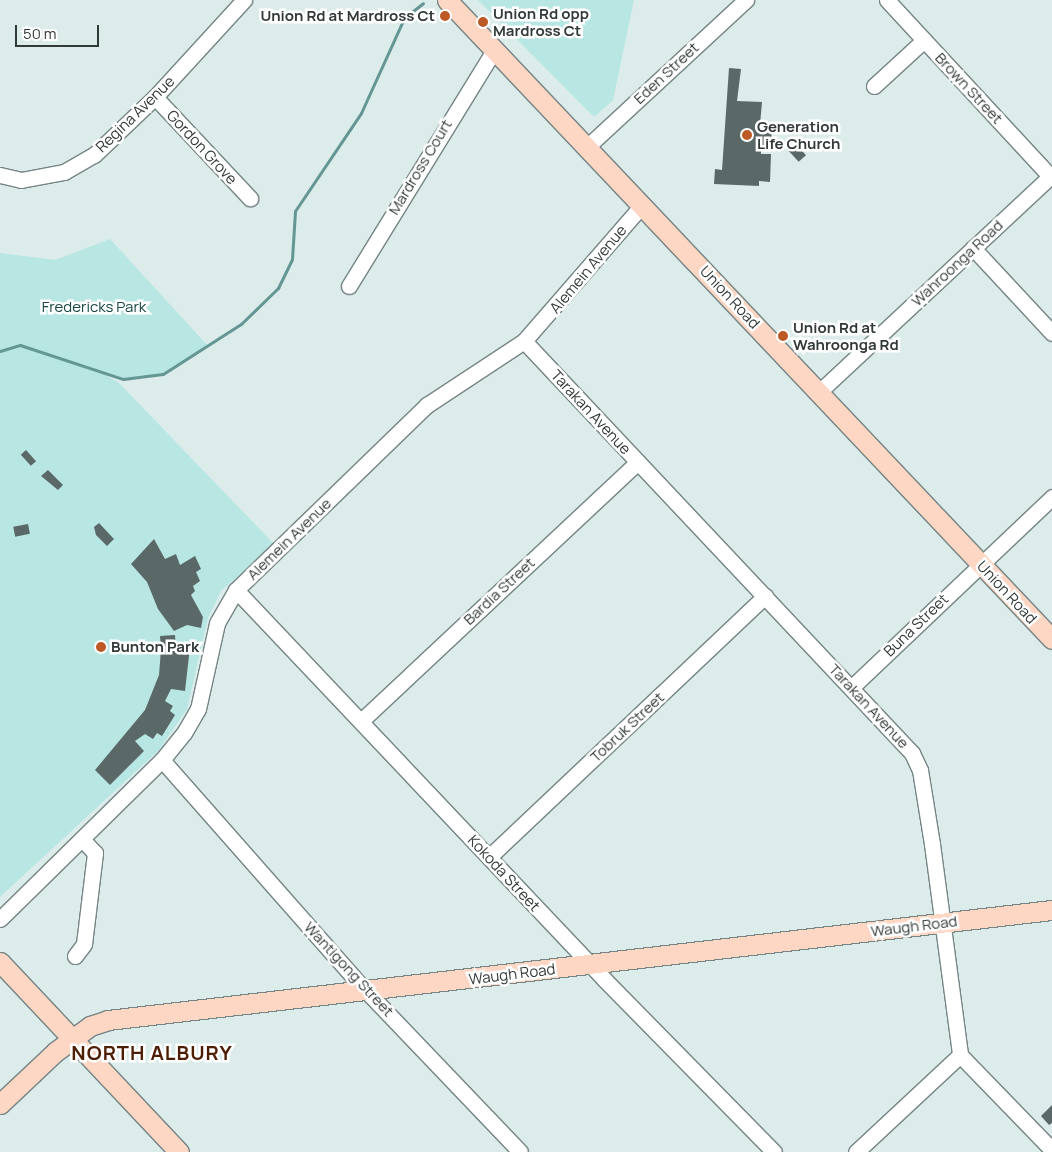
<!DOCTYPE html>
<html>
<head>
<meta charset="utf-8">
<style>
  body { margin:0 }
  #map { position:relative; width:1052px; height:1152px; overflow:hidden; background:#dbeceb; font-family:Manrope,sans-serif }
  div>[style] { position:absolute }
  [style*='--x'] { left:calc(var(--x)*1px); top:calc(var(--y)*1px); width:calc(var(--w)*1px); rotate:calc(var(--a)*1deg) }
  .green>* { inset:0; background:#b7e6e3 }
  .stream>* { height:3px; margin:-1.5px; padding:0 1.5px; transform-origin:1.5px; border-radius:1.5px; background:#649694 }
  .building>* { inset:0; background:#5a6968; transform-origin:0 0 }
  .roads { filter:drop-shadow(1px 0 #758584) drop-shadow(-1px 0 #758584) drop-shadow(0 1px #758584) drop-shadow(0 -1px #758584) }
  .minor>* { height:15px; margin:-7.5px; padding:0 7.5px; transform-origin:7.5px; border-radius:7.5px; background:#fff }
  .major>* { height:19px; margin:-9.5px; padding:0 9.5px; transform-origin:9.5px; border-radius:9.5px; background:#fdd6c4 }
  .dots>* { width:14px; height:14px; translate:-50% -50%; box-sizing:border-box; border:2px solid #fff; border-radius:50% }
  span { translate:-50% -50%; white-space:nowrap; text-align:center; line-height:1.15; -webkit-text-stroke:5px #fff; paint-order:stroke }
  .poi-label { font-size:15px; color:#323939; font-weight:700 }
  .left { translate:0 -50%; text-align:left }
  .right { translate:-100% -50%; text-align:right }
  .street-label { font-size:15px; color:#323939 }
  .park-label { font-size:15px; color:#184645 }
  .district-label { font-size:20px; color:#4d1e04; font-weight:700; letter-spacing:1px }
  .scale { position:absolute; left:15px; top:25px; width:84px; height:22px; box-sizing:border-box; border:2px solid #323939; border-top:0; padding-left:6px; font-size:15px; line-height:18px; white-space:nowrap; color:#323939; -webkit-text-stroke:4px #fff; paint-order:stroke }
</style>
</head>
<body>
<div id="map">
  <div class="green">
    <div style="clip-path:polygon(478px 0,634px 0,613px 100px,594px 117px)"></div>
    <div style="clip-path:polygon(110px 239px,208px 346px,163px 374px,123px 379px,99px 371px,119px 383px,274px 544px,221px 591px,208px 618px,187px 709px,159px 750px,0 897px,0 253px,55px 260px)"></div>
  </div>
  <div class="stream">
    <div style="--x:0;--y:351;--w:21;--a:-17"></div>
    <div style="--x:20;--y:345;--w:108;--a:18.3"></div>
    <div style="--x:123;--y:379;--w:40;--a:-7.1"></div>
    <div style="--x:163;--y:374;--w:93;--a:-32.7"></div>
    <div style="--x:241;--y:324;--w:52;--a:-44.2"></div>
    <div style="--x:278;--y:288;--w:32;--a:-64"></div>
    <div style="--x:292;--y:259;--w:48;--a:-86.4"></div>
    <div style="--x:295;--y:211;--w:118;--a:-56"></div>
    <div style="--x:361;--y:113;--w:104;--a:-65.6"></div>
    <div style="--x:404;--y:18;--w:24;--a:-38"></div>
  </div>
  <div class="building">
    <div style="clip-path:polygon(729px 68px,741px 69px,737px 101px,762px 102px,760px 125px,772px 125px,771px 146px,761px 145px,761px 154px,771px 154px,770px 182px,759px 181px,759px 186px,714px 184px,715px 169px,722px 170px)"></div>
    <div style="left:796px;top:144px;width:15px;height:10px;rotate:48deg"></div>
    <div style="left:26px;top:450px;width:15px;height:7px;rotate:48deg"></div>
    <div style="clip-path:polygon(48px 470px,63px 485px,58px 490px,41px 476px)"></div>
    <div style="clip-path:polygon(99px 523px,114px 539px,107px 546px,96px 535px,94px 527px)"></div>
    <div style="left:28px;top:524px;width:10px;height:15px;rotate:79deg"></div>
    <div style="clip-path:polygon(154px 539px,165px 559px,176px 554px,180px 565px,195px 556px,201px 569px,196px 572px,200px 581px,193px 586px,195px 591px,191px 595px,203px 617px,201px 628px,187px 625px,174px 631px,158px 609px,147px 582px,131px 564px)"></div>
    <div style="left:175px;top:635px;width:13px;height:15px;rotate:86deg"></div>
    <div style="clip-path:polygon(184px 646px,190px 647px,185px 691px,171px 689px,165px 701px,173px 706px,170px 711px,175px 715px,162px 736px,157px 733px,153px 739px,145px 734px,135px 741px,144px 751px,110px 785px,95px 770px,145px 710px,159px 675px,161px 649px,183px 651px)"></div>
    <div style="clip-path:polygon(1052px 1105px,1052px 1123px,1049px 1125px,1041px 1116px)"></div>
  </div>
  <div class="roads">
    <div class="minor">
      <div style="--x:887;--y:0;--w:240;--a:47.2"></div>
      <div style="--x:874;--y:86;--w:68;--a:-42.6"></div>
      <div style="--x:155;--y:97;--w:139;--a:46.8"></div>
      <div style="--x:587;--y:147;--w:217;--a:-42.8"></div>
      <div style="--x:0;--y:175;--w:22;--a:13"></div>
      <div style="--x:21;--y:180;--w:44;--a:-10.5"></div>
      <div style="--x:64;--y:172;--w:34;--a:-30"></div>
      <div style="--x:94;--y:155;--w:84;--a:-43.6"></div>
      <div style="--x:155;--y:97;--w:132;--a:-47.5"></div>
      <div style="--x:973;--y:248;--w:116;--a:47.1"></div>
      <div style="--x:349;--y:286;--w:277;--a:-58.4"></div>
      <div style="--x:524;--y:341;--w:566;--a:46.72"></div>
      <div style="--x:912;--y:753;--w:19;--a:65"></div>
      <div style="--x:920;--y:770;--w:75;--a:80.8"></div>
      <div style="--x:932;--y:844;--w:213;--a:82.4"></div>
      <div style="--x:960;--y:1055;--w:132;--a:45.9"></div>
      <div style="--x:819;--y:392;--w:318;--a:-43"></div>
      <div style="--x:236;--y:590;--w:537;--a:46.58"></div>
      <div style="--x:605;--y:980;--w:241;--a:45.5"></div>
      <div style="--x:852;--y:687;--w:276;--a:-43.5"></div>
      <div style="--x:361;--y:721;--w:379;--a:-43.1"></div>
      <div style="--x:162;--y:760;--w:290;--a:48.6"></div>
      <div style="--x:354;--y:978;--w:240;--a:46.3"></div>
      <div style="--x:489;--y:857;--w:380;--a:-43.4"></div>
      <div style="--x:0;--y:919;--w:227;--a:-44.5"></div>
      <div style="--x:162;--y:760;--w:35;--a:-51"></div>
      <div style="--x:184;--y:733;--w:28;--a:-60"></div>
      <div style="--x:198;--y:709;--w:88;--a:-77.5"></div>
      <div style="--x:217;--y:623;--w:38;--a:-60"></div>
      <div style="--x:236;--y:590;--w:266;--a:-44.1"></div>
      <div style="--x:427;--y:405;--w:116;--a:-33.4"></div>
      <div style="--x:524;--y:341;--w:181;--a:-49"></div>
      <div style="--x:75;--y:956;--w:15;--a:-53"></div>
      <div style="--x:84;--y:944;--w:92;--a:-83.1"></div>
      <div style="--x:95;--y:853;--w:19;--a:-133"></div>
      <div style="--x:856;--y:1152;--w:142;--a:-43"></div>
    </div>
    <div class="major">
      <div style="--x:447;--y:0;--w:880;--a:46.57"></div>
      <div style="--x:0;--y:962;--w:261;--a:46.7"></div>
      <div style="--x:0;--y:1104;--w:76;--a:-43.4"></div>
      <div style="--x:55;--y:1052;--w:44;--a:-36.6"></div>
      <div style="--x:90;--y:1026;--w:19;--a:-18"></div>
      <div style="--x:108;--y:1020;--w:950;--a:-6.65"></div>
    </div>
  </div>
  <div class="dots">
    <div style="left:445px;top:16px;background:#bd5924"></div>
    <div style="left:483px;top:22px;background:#bd5924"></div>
    <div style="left:747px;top:135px;background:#bd5924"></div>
    <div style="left:783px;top:336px;background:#bd5924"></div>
    <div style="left:101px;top:647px;background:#bd5924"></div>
  </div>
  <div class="poi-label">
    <span class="left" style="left:493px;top:22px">Union Rd opp<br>Mardross Ct</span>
    <span class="right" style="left:435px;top:16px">Union Rd at Mardross Ct</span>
    <span class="left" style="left:757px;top:135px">Generation<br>Life Church</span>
    <span class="left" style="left:793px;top:336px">Union Rd at<br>Wahroonga Rd</span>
    <span class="left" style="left:111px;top:647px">Bunton Park</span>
  </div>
  <div class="street-label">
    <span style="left:666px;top:73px;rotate:-43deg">Eden Street</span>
    <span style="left:969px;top:88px;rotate:47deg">Brown Street</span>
    <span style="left:135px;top:114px;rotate:-44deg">Regina Avenue</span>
    <span style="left:202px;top:147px;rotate:47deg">Gordon Grove</span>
    <span style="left:420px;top:167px;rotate:-59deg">Mardross Court</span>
    <span style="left:957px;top:263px;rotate:-43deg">Wahroonga Road</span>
    <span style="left:588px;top:269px;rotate:-50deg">Alemein Avenue</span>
    <span style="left:730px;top:297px;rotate:47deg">Union Road</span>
    <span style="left:591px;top:412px;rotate:47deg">Tarakan Avenue</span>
    <span style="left:289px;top:539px;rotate:-44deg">Alemein Avenue</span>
    <span style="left:499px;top:591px;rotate:-43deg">Bardia Street</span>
    <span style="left:1007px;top:592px;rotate:47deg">Union Road</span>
    <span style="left:916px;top:625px;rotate:-44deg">Buna Street</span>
    <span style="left:869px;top:706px;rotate:47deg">Tarakan Avenue</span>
    <span style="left:627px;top:727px;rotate:-43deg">Tobruk Street</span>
    <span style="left:504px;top:873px;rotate:47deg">Kokoda Street</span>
    <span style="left:914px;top:926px;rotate:-7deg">Waugh Road</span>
    <span style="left:349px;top:969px;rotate:47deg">Wantigong Street</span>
    <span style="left:512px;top:974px;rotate:-7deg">Waugh Road</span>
  </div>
  <div class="park-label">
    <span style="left:94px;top:307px">Fredericks Park</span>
  </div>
  <div class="district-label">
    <span style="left:152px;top:1052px">NORTH ALBURY</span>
  </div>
  <div class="scale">50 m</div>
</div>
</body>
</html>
